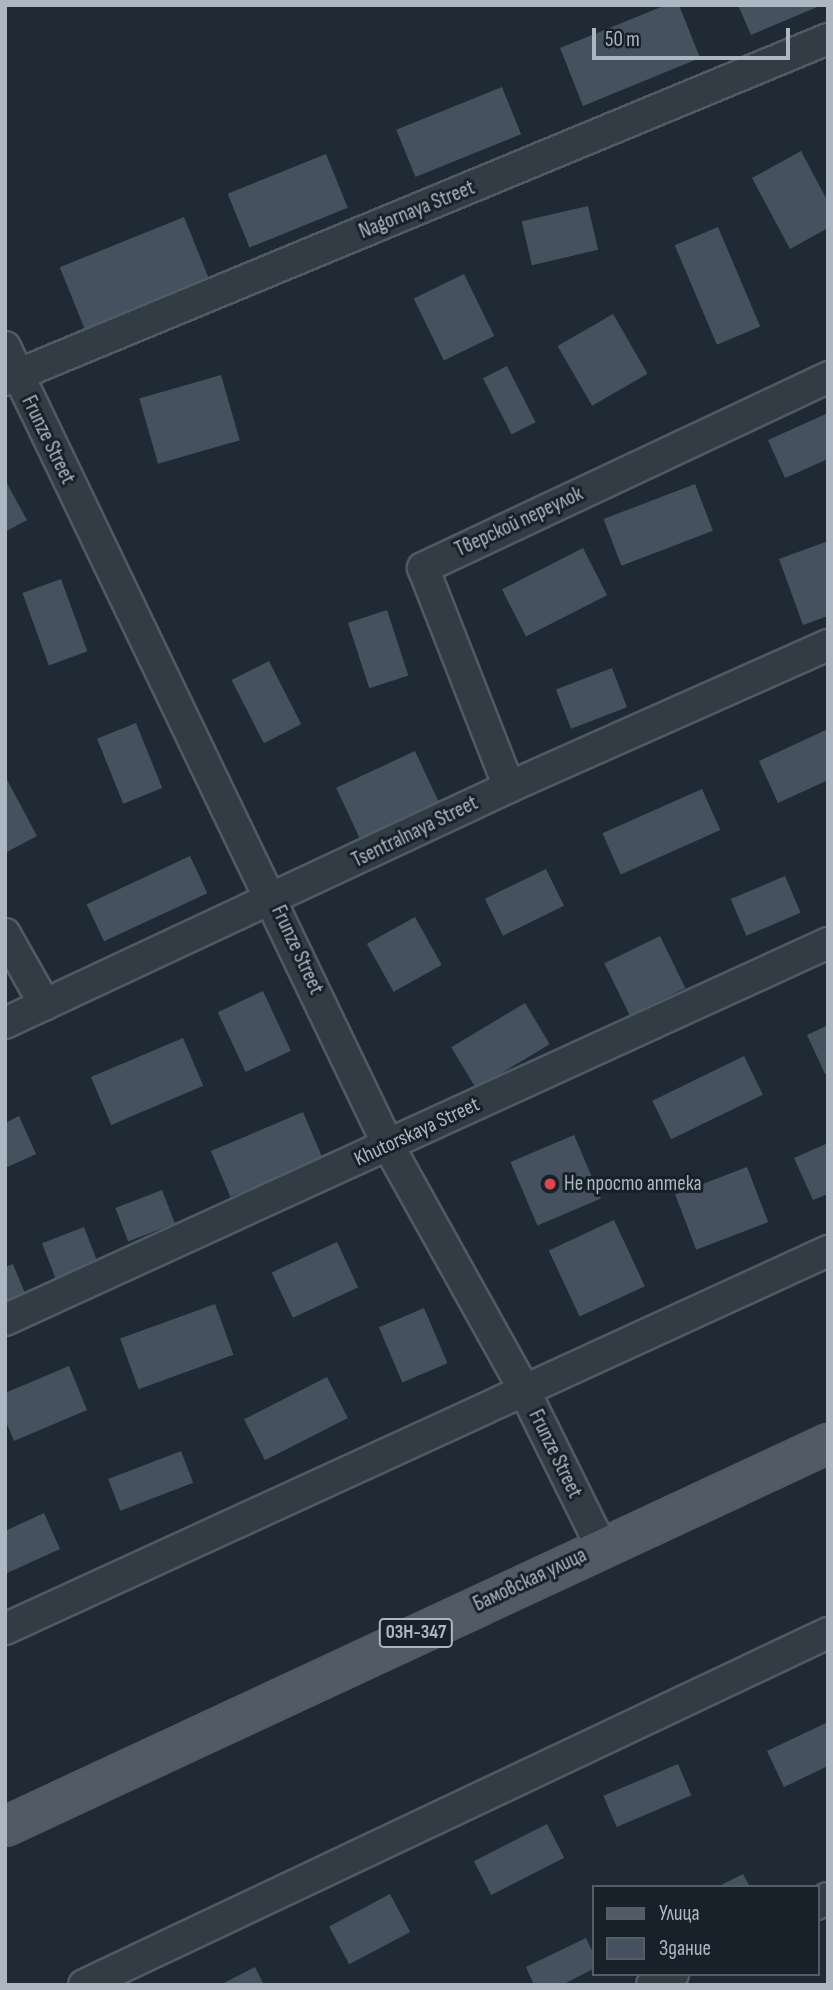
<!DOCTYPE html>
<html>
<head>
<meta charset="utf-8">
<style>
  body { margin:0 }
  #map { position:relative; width:833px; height:1990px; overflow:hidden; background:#1f2a34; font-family:"Sofia Sans Condensed",sans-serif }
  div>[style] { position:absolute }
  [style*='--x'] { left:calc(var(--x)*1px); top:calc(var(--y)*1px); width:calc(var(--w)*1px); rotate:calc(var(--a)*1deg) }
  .building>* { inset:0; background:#45515e; transform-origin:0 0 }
  .roads { filter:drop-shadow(2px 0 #505a63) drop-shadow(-2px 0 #505a63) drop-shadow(0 2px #505a63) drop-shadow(0 -2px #505a63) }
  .minor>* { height:30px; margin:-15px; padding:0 15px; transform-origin:15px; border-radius:15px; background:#323c45 }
  .major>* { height:37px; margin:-18.5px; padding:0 18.5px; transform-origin:18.5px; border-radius:18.5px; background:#505b65 }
  .dots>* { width:19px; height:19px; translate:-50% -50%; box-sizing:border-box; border:4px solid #182129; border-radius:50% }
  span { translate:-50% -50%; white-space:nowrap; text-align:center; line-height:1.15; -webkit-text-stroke:6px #182129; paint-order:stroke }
  .shield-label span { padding:2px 5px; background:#182129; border:2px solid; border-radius:5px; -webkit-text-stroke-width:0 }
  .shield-label { font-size:19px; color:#acb7c2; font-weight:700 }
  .street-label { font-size:21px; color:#acb7c2 }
  .poi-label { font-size:21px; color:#acb7c2 }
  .left { translate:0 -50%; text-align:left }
  .frame { position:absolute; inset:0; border:7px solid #acb7c2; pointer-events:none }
  .legend { position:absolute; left:592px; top:1885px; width:228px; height:91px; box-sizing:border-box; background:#182129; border:2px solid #535d66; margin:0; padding:9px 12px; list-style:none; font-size:21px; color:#acb7c2 }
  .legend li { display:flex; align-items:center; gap:14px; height:35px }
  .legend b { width:35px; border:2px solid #535d66 }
  .scale { position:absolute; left:592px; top:28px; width:198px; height:32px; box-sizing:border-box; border:4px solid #acb7c2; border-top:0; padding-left:9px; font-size:21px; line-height:24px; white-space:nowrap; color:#acb7c2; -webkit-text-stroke:5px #182129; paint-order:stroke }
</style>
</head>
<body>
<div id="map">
  <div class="building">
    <div style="clip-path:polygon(666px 5px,679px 5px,700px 58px,583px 106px,560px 48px)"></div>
    <div style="clip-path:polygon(738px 5px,822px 5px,751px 35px)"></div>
    <div style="left:502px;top:87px;width:51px;height:114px;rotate:68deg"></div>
    <div style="clip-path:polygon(801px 151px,828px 202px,828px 228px,790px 249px,752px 178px)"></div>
    <div style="left:326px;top:154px;width:58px;height:106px;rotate:68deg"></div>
    <div style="left:588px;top:206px;width:45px;height:68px;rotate:77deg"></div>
    <div style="left:184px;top:217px;width:68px;height:134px;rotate:68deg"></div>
    <div style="left:718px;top:227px;width:108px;height:47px;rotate:67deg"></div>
    <div style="left:464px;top:274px;width:69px;height:56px;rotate:64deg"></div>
    <div style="left:613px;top:314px;width:69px;height:64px;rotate:60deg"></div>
    <div style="left:507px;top:366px;width:63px;height:27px;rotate:63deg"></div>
    <div style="left:221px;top:375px;width:68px;height:85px;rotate:74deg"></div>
    <div style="clip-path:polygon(828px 413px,828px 459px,785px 478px,768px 440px)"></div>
    <div style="clip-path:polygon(5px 480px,27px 520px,5px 532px)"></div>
    <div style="left:695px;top:484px;width:50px;height:98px;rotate:69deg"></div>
    <div style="clip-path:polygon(828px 541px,828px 616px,803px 625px,779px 559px)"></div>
    <div style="left:583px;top:548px;width:53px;height:91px;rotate:63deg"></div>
    <div style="left:61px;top:579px;width:77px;height:41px;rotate:70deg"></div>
    <div style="left:387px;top:610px;width:69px;height:41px;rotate:72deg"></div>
    <div style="left:269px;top:661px;width:71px;height:42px;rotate:63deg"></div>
    <div style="left:612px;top:668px;width:42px;height:60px;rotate:69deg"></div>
    <div style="left:136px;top:723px;width:70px;height:42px;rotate:68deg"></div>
    <div style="clip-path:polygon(828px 729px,828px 780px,778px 803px,759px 761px)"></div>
    <div style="left:415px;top:751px;width:56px;height:87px;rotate:65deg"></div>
    <div style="clip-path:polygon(5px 776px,37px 836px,5px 853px)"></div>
    <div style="left:702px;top:789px;width:45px;height:109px;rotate:66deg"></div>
    <div style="left:190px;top:856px;width:41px;height:114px;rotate:65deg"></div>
    <div style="left:546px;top:869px;width:41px;height:68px;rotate:64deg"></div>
    <div style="left:785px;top:876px;width:40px;height:59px;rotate:67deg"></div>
    <div style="left:415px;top:917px;width:55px;height:55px;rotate:61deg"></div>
    <div style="left:660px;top:936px;width:58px;height:62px;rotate:64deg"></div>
    <div style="left:263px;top:991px;width:66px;height:50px;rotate:65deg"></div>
    <div style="left:525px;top:1003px;width:48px;height:86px;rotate:59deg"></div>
    <div style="clip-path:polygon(828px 1025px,828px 1073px,825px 1074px,807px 1035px)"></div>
    <div style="left:183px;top:1038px;width:52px;height:100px;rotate:67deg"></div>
    <div style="left:744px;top:1056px;width:43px;height:102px;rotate:64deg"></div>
    <div style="left:303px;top:1112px;width:50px;height:100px;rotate:67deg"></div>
    <div style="clip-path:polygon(19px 1116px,36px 1154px,5px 1168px,5px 1123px)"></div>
    <div style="left:574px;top:1135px;width:69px;height:69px;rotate:67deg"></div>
    <div style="clip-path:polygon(828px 1143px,828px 1194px,813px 1200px,794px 1158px)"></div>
    <div style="left:747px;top:1167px;width:59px;height:77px;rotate:69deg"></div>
    <div style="left:162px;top:1190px;width:36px;height:50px;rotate:69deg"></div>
    <div style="left:614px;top:1220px;width:73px;height:72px;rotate:65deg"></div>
    <div style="left:84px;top:1227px;width:45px;height:45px;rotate:69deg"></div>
    <div style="left:337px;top:1242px;width:50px;height:72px;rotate:65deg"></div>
    <div style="clip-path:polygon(13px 1264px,26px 1296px,5px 1305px,5px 1267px)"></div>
    <div style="left:215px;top:1304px;width:54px;height:101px;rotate:70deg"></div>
    <div style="left:424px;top:1308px;width:60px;height:49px;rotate:67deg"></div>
    <div style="clip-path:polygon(69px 1366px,87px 1410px,14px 1441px,5px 1419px,5px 1393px)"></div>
    <div style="left:327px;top:1377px;width:46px;height:93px;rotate:63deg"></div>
    <div style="left:181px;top:1451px;width:34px;height:78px;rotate:69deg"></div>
    <div style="clip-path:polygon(44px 1513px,60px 1549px,5px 1574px,5px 1531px)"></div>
    <div style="clip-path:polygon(828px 1722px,828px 1766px,784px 1787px,767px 1751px)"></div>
    <div style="left:678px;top:1764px;width:34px;height:81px;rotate:67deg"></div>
    <div style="left:547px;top:1824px;width:38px;height:82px;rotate:63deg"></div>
    <div style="clip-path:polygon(743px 1874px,750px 1887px,717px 1887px)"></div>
    <div style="left:390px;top:1894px;width:43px;height:69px;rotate:62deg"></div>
    <div style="clip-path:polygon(586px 1938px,593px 1953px,593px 1969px,562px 1985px,534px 1985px,526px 1967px)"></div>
    <div style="clip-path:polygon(255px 1967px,264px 1985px,220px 1985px)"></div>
  </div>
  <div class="roads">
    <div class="minor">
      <div style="--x:5;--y:347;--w:885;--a:64.36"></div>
      <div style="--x:388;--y:1145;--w:278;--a:60.9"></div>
      <div style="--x:523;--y:1388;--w:176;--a:63.7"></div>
      <div style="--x:5;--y:380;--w:891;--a:-22.51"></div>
      <div style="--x:509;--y:787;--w:235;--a:-111.4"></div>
      <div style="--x:423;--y:568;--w:448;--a:-25.2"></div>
      <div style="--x:5;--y:934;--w:81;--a:60.6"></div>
      <div style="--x:5;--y:1023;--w:557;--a:-25.09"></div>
      <div style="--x:509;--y:787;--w:349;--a:-24"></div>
      <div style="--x:5;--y:1320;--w:905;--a:-24.61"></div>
      <div style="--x:5;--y:1629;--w:906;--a:-24.67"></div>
      <div style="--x:817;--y:1904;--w:13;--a:-29"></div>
      <div style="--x:84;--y:1985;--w:823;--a:-25.32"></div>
      <div style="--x:652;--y:1985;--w:24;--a:-28"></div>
    </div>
    <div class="major">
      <div style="--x:5;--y:1826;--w:908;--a:-24.96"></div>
    </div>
  </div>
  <div class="dots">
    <div style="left:550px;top:1184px;background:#e0444e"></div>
  </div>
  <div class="shield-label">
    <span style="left:416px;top:1633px">03Н-347</span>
  </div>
  <div class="street-label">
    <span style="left:417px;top:210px;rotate:-22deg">Nagornaya Street</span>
    <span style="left:48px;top:440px;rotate:64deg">Frunze Street</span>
    <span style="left:519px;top:522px;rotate:-25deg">Тверской переулок</span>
    <span style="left:415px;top:832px;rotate:-26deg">Tsentralnaya Street</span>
    <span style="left:297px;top:950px;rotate:65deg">Frunze Street</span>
    <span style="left:417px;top:1132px;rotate:-25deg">Khutorskaya Street</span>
    <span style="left:555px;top:1454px;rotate:64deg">Frunze Street</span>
    <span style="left:530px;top:1580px;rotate:-25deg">Бамовская улица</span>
  </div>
  <div class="poi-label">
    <span class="left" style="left:564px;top:1184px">Не просто аптека</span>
  </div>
  <div class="frame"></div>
  <ul class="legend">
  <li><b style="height:9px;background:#505b65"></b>Улица</li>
  <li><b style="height:19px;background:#45515e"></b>Здание</li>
  </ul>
  <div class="scale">50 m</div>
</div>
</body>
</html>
